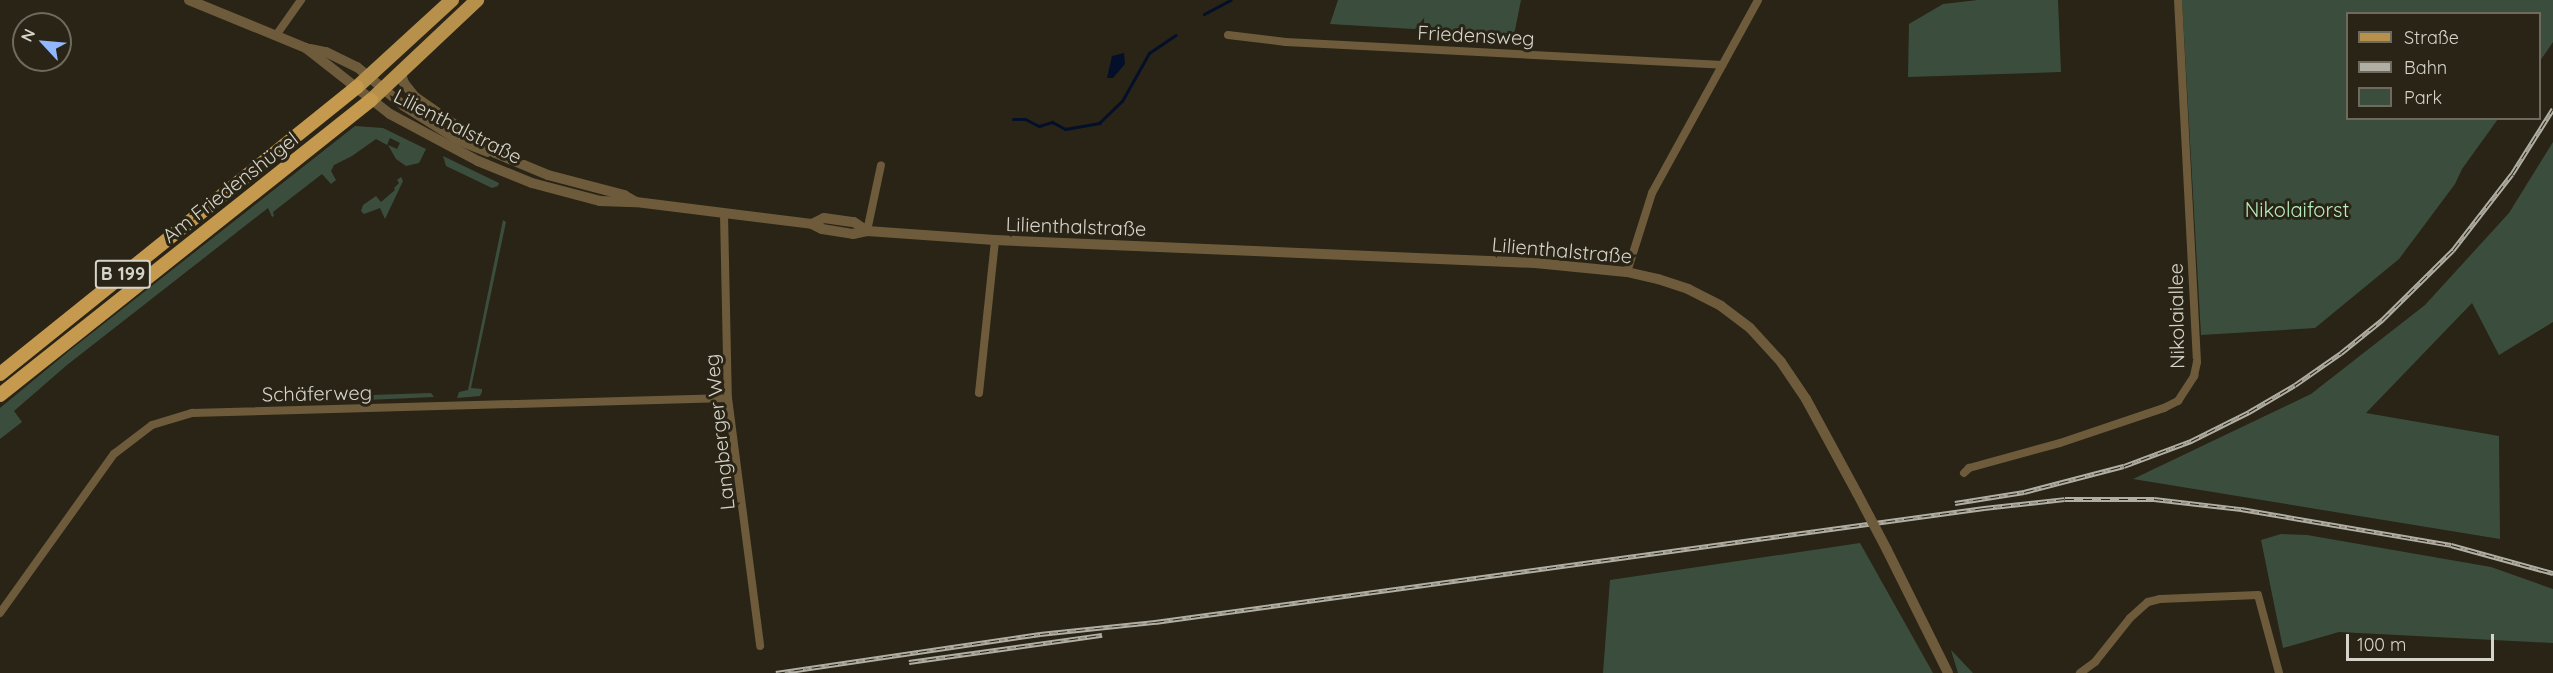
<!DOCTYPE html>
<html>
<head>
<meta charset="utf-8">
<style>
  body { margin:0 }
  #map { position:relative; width:2553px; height:673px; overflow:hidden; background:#292415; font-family:Quicksand,sans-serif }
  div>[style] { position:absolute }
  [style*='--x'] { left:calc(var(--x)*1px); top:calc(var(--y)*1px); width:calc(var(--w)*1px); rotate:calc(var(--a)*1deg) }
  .green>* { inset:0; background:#3b4e3e }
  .water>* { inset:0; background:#040f2a }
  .stream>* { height:3px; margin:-1.5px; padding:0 1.5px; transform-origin:1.5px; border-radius:1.5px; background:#040f2a }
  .minor>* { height:8px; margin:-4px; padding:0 4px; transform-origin:4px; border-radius:4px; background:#6e5b3b }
  .tertiary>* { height:10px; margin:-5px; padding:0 5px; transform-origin:5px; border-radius:5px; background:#6e5b3b }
  .primary>* { height:14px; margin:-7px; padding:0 7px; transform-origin:7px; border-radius:7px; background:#b7904b }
  .trunk>* { height:14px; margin:-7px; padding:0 7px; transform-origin:7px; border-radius:7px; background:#c69a4e }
  .rail>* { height:5px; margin-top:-2.5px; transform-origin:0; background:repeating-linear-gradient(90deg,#292415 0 9px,#b1afa4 0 18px); box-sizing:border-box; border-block:2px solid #b1afa4 }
  .tertiary-bridge>* { height:10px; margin:-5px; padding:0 5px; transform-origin:5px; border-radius:5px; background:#6e5b3b }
  span { translate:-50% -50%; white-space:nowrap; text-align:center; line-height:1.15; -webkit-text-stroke:6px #292415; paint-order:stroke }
  .shield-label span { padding:2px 4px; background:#292415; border:2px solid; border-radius:4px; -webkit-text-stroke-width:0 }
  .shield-label { font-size:18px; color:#d6d4ca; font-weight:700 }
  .street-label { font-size:20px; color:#d6d4ca }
  .park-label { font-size:20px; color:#b6f0c1 }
  .legend { position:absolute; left:2346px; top:12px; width:195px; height:108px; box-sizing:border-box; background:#292415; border:2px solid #6e6a5d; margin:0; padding:8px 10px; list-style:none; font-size:18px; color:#d6d4ca }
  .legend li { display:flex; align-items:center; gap:12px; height:30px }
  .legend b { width:30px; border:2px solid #6e6a5d }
  .north { position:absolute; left:12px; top:12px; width:60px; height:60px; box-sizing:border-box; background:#292415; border:2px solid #6e6a5d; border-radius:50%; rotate:296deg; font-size:16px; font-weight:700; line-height:24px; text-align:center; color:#d6d4ca }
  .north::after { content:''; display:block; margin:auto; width:21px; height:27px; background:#91b8fd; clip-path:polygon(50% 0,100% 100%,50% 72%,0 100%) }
  .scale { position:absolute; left:2346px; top:634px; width:148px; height:27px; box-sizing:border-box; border:3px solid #d6d4ca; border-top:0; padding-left:8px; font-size:18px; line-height:21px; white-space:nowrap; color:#d6d4ca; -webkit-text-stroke:4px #292415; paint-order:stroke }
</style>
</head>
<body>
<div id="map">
  <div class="green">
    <div style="clip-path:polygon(1338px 0,1521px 0,1514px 35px,1330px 24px)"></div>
    <div style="clip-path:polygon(1978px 0,2058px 0,2061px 72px,1908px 77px,1909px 24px,1943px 4px)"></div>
    <div style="clip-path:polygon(2182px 0,2553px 0,2553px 42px,2540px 61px,2540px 14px,2348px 14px,2348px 118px,2498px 119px,2462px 169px,2455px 184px,2399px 259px,2315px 328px,2201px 335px)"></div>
    <div style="clip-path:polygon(355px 126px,383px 128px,426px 149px,419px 163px,406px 166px,396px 159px,388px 145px,397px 149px,400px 143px,390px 138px,387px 145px,376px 139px,352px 156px,334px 165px,331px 171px,336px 180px,331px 184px,322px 174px,273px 212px,274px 216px,272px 217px,268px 208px,67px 365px,14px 411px,22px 422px,0 439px,0 408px,69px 351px)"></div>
    <div style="clip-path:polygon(2553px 142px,2553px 322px,2499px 355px,2472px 303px,2366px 413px,2499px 436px,2500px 539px,2133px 479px,2311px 394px,2425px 305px,2509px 213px)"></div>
    <div style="clip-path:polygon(443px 156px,499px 183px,498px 186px,492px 188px,446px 166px)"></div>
    <div style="clip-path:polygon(401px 177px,403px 181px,385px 219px,380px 208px,364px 214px,361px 211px,363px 205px,376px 196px,381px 202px,395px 190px,394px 188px,399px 183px,397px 180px)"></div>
    <div style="clip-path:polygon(503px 220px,506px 222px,471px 388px,482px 389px,482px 392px,480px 396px,457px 398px,459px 392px,468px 390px)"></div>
    <div style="clip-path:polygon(431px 393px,434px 397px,344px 401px,342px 396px)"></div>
    <div style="clip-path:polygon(2281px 534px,2307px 535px,2491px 567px,2553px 589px,2553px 643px,2339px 632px,2283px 648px,2261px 540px)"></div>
    <div style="clip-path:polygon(1860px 543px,1933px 673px,1603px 673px,1610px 580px)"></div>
    <div style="clip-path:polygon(1951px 650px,1973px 673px,1958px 673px)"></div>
  </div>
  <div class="water">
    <div style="clip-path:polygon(1124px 53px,1125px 64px,1113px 78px,1107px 78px,1112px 56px)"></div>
  </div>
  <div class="stream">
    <div style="--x:1204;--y:14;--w:30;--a:-28"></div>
    <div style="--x:1013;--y:119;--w:12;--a:0"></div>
    <div style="--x:1025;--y:119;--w:16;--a:27"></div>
    <div style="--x:1039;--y:126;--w:14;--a:-17"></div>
    <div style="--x:1052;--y:122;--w:15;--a:28"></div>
    <div style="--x:1065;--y:129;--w:35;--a:-10"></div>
    <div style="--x:1099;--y:123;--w:32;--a:-44"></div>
    <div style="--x:1122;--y:101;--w:55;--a:-60.6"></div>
    <div style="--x:1149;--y:53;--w:32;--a:-34"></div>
  </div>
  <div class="minor">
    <div style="--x:277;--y:34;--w:42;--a:-54.8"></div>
    <div style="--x:1228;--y:35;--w:58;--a:6.9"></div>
    <div style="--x:1286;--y:42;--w:437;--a:3"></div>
    <div style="--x:724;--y:214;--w:184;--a:88.8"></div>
    <div style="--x:728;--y:398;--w:250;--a:82.6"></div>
    <div style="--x:867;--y:231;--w:67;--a:-78"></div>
    <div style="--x:1627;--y:272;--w:83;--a:-72.4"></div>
    <div style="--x:1652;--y:193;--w:220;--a:-61.2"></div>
    <div style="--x:979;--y:393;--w:154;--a:-84"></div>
    <div style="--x:1964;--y:473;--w:7;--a:-45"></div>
    <div style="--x:1969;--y:468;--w:94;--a:-15.4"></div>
    <div style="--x:2060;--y:443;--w:110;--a:-18.6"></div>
    <div style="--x:2164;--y:408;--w:16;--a:-27"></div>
    <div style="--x:2178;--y:401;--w:30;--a:-57"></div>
    <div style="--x:2194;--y:376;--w:14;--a:-78"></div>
    <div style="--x:2197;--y:362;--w:362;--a:-93"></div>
    <div style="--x:0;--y:613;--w:196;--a:-54.4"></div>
    <div style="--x:114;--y:454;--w:48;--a:-37.3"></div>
    <div style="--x:152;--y:425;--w:42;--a:-16.7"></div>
    <div style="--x:192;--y:413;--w:536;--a:-1.6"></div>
    <div style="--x:2080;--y:673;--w:19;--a:-36"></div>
    <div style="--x:2095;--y:662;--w:56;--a:-51.5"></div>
    <div style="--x:2130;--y:618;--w:24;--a:-42"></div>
    <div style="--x:2148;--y:602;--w:12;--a:-14"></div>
    <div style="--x:2160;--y:599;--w:98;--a:-2.3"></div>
    <div style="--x:2258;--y:595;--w:81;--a:74.9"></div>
  </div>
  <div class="tertiary">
    <div style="--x:189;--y:0;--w:126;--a:22.3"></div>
    <div style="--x:306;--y:48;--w:107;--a:38.2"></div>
    <div style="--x:390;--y:114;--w:100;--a:28.1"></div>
    <div style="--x:478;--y:161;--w:58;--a:22.2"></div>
    <div style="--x:532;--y:183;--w:70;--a:14.8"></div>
    <div style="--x:600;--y:201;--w:36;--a:2"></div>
    <div style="--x:636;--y:202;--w:177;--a:7.1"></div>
    <div style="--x:812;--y:224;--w:11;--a:27"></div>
    <div style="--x:822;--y:229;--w:31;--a:9"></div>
    <div style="--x:853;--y:234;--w:14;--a:-12"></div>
    <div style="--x:867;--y:231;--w:128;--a:4"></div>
    <div style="--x:995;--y:240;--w:540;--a:2.44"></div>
    <div style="--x:1535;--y:263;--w:92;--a:5.6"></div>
    <div style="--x:1627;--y:272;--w:32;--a:13"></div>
    <div style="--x:1658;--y:279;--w:32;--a:18"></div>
    <div style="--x:1688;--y:289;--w:37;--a:27"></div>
    <div style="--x:1721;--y:306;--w:36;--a:37"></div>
    <div style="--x:1750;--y:328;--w:46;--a:47.6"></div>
    <div style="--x:1781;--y:362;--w:45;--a:56"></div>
    <div style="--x:1806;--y:399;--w:107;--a:61.5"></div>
    <div style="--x:310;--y:49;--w:16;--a:11"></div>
    <div style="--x:326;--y:52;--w:34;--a:26"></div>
    <div style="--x:357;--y:67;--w:61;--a:39.7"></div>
    <div style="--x:404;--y:106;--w:64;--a:32.2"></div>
    <div style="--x:458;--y:140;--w:32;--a:22"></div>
    <div style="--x:401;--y:74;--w:9;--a:72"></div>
    <div style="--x:404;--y:83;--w:16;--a:52"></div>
    <div style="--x:414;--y:96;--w:99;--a:35.1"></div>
    <div style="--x:495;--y:153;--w:57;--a:22.5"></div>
    <div style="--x:548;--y:175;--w:79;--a:14.7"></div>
    <div style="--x:624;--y:195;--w:14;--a:30"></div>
    <div style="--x:812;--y:224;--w:13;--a:-27"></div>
    <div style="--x:824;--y:218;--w:30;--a:8"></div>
    <div style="--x:854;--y:222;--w:16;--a:35"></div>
    <div style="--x:1887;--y:550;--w:137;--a:63.6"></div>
  </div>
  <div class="primary">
    <div style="--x:357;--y:87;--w:129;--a:-42.5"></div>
    <div style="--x:371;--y:100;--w:146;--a:-43.3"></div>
  </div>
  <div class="trunk">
    <div style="--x:0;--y:374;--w:458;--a:-38.8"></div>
    <div style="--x:0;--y:395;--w:474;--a:-38.5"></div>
  </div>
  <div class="rail">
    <div style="--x:1955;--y:503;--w:70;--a:-9.1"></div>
    <div style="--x:2024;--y:492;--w:103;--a:-14.6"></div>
    <div style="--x:2124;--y:466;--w:72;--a:-20.5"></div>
    <div style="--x:2191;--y:441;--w:65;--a:-26.6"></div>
    <div style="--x:2249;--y:412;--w:53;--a:-30.4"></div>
    <div style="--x:2295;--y:385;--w:56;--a:-34.8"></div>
    <div style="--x:2341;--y:353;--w:53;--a:-38.8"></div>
    <div style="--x:2382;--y:320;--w:100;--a:-44.6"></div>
    <div style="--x:2453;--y:250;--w:96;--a:-52.2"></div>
    <div style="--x:2512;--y:174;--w:77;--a:-57.8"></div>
    <div style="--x:909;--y:662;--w:195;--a:-8"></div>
    <div style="--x:776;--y:673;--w:267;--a:-8.4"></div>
    <div style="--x:1040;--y:634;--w:116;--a:-6"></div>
    <div style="--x:1155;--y:622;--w:837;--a:-7.83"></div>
    <div style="--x:1984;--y:508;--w:81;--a:-6.3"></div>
    <div style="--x:2065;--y:499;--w:89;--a:0"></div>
    <div style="--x:2154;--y:499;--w:88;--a:6.6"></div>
    <div style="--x:2241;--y:509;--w:213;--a:9.7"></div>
    <div style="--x:2451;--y:545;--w:106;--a:15.4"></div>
  </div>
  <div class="tertiary-bridge">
    <div style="--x:1857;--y:493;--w:64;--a:62.2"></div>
  </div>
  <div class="shield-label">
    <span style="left:123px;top:274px">B 199</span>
  </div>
  <div class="street-label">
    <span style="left:1476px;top:35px;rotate:3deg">Friedensweg</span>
    <span style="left:458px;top:126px;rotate:27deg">Lilienthalstraße</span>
    <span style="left:230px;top:187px;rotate:-38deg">Am Friedenshügel</span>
    <span style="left:1076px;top:226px;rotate:2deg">Lilienthalstraße</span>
    <span style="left:1562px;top:250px;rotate:5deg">Lilienthalstraße</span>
    <span style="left:2176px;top:316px;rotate:-91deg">Nikolaiallee</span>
    <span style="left:317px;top:393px;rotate:-1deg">Schäferweg</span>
    <span style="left:719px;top:432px;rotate:-96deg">Langberger Weg</span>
  </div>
  <div class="park-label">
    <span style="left:2297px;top:209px">Nikolaiforst</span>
  </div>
  <ul class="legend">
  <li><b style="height:8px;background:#b7904b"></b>Straße</li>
  <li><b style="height:8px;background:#b1afa4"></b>Bahn</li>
  <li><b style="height:16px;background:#3b4e3e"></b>Park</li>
  </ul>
  <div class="north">N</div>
  <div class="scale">100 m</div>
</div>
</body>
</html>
